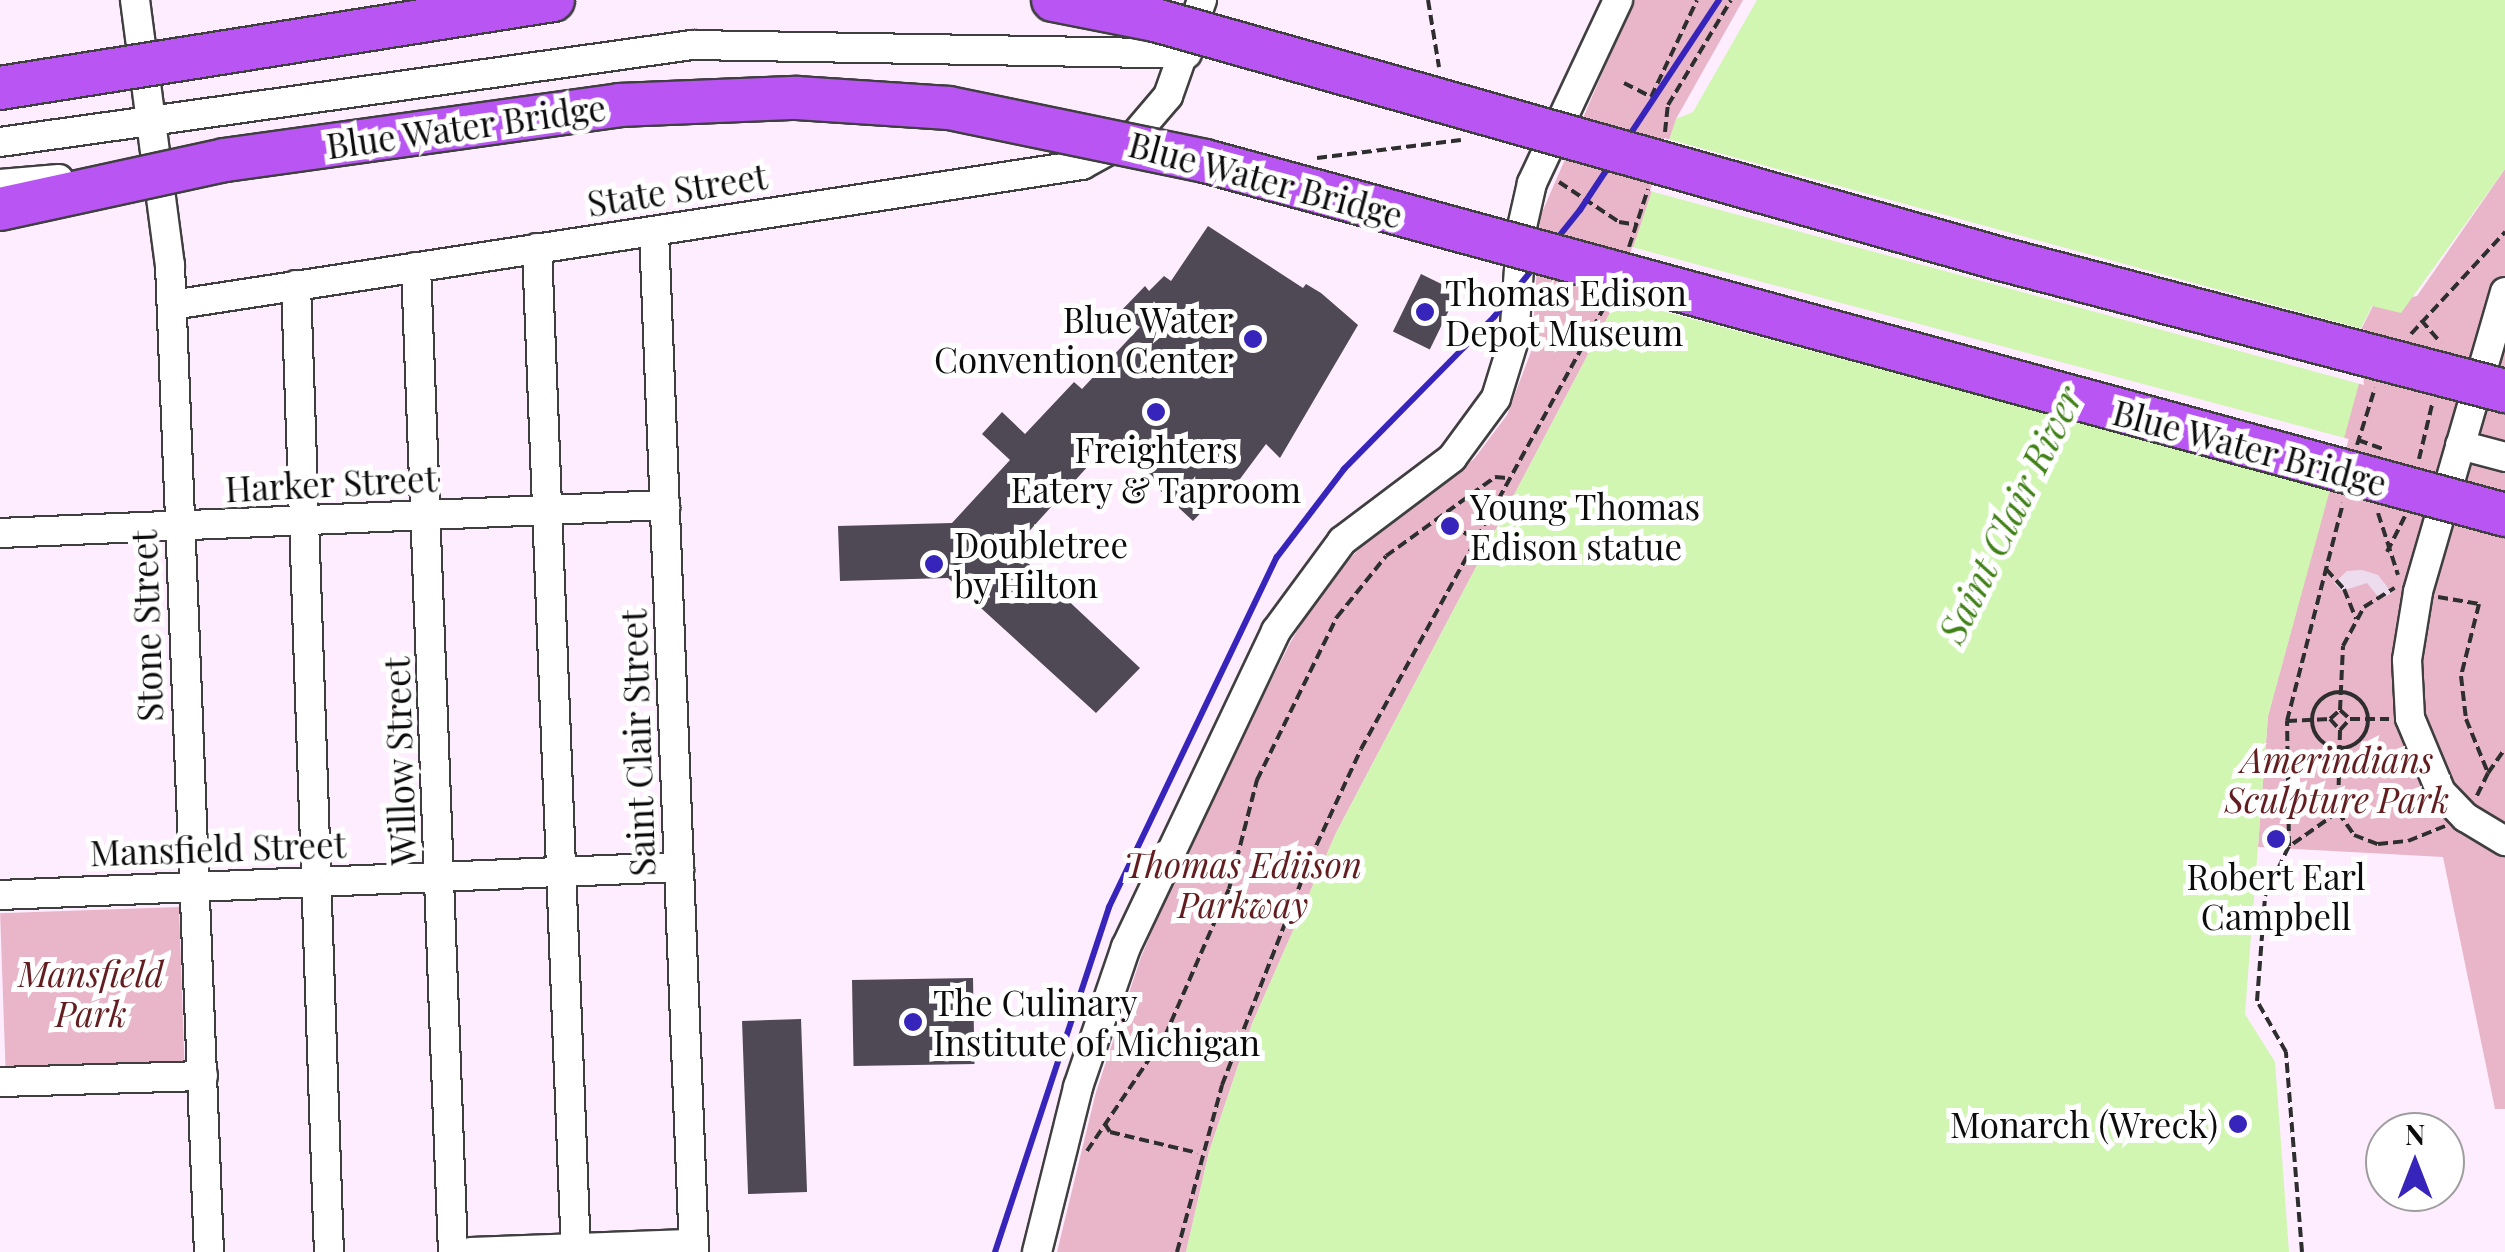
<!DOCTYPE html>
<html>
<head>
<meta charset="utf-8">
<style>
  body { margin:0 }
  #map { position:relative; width:2505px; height:1252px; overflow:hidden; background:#feecff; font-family:"Playfair Display",serif }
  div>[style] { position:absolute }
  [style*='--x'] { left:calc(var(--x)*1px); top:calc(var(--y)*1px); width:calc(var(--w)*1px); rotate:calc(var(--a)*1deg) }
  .green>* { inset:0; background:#e8b6c8; transform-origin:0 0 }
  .plaza>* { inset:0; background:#ecdcee }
  .water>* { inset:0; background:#d0f6b1 }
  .pier>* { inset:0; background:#feecff; transform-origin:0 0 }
  .building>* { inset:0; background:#4f4955; transform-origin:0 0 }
  .path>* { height:4px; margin-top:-2px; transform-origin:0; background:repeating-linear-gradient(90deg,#2e2e2e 0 10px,transparent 0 15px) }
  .path>.ring { margin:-2px; padding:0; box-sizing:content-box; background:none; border:4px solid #2e2e2e; border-radius:50% }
  .roads { filter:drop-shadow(2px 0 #3f3f3f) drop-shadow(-2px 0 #3f3f3f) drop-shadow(0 2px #3f3f3f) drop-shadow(0 -2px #3f3f3f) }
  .minor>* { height:28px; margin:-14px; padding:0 14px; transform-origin:14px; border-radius:14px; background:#fff }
  .rail>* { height:6px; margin:-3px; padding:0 3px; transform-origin:3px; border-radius:3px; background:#3725bb }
  .bridges { filter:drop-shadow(2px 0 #3f3f3f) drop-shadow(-2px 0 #3f3f3f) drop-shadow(0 2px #3f3f3f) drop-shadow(0 -2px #3f3f3f) }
  .minor-bridge>* { height:28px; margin:-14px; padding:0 14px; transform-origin:14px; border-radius:14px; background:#fff }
  .highway-bridge>* { height:42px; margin:-21px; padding:0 21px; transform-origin:21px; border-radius:21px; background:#b855f3 }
  .dots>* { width:28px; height:28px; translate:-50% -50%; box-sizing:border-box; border:5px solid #fff; border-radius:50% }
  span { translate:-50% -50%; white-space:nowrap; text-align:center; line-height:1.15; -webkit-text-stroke:10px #fff; paint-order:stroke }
  .street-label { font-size:35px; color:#0c0c0c }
  .poi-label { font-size:35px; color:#0c0c0c }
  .left { translate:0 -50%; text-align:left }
  .right { translate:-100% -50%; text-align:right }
  .park-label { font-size:35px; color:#631d20; font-style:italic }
  .water-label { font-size:38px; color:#408116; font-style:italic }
  .north { position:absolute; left:2365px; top:1112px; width:100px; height:100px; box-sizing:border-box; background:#fff; border:2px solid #9e9e9e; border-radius:50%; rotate:0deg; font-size:28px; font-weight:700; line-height:40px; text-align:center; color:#0c0c0c }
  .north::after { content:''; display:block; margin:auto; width:35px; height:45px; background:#3725bb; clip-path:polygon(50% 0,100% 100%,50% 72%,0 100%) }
</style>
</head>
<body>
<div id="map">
  <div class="green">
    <div style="clip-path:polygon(1634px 0,1748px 0,1670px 138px,1614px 305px,1336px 833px,1252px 1024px,1209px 1152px,1186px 1252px,1057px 1252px,1096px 1092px,1141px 957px,1184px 854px,1290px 643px,1326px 583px,1364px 544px,1474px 459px,1507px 415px,1532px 349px,1540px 217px)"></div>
    <div style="clip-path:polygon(2505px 169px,2505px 1109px,2495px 1109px,2443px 857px,2258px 847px,2268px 716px,2332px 480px,2338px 375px,2373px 306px,2417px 296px)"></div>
    <div style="left:179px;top:907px;width:163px;height:179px;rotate:88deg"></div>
  </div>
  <div class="plaza">
    <div style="clip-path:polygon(2362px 570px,2378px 575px,2392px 593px,2380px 599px,2367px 583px,2342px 591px,2334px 583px,2347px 571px)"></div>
  </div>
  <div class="water">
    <div style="clip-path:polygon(1748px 0,2505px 0,2505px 169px,2401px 313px,2372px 306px,2338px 374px,2360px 380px,2268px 716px,2245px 1014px,2275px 1062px,2289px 1252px,1186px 1252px,1209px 1152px,1252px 1024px,1336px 833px,1614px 305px,1676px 119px)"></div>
  </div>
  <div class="pier">
    <div style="clip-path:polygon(1743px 0,1757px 0,1693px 112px,1676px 119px)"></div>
    <div style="clip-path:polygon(1664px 138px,2366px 330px,2345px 371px,2363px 376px,2364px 385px,1650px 191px)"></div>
    <div style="left:1632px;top:247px;width:742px;height:54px;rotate:15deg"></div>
  </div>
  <div class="building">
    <div style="clip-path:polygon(1208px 226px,1303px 288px,1306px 284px,1321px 293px,1358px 325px,1280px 458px,1266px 444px,1234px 487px,1229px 483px,1193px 521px,1109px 443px,1013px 549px,1140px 668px,1096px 713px,948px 578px,840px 581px,838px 526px,952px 523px,1010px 460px,982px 434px,1002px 412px,1025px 434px,1074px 382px,1082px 389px,1140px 327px,1119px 313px,1145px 286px,1149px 291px,1164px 276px,1171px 281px)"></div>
    <div style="left:1421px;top:274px;width:41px;height:64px;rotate:26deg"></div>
    <div style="left:973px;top:978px;width:86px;height:121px;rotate:89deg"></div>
    <div style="left:801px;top:1019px;width:173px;height:59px;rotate:88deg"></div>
  </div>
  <div class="path">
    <div style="--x:1428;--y:0;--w:68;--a:80.7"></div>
    <div style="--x:1624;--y:83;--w:30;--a:27"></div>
    <div style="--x:1651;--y:97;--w:107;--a:-64.6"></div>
    <div style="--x:1665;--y:132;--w:27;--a:-84"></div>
    <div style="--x:1668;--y:105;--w:122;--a:-59"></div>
    <div style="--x:1317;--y:158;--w:145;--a:-7.1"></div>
    <div style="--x:1559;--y:182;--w:72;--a:33.7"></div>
    <div style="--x:1619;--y:222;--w:18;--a:9"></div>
    <div style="--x:1629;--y:247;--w:61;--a:-71.9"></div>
    <div style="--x:2421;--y:320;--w:30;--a:49"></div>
    <div style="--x:2411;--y:334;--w:139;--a:-47.3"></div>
    <div style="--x:2358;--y:440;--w:27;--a:20"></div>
    <div style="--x:2357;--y:445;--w:60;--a:-72.5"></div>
    <div style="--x:2419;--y:459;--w:56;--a:-76.5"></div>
    <div style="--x:2378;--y:513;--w:65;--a:72.1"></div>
    <div style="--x:1438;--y:517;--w:43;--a:30.7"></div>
    <div style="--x:2387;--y:552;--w:40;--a:-63.4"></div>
    <div style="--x:2326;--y:569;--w:27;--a:48"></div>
    <div style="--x:2344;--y:589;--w:32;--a:68"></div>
    <div style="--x:2438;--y:597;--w:42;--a:9.7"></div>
    <div style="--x:2479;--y:604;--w:74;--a:104"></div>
    <div style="--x:2461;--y:676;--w:43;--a:83.4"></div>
    <div style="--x:2466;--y:719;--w:58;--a:67.8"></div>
    <div style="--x:2488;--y:773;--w:28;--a:116"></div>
    <div class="ring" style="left:2312px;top:692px;width:52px;height:52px"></div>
    <div style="--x:2340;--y:710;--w:64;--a:-87.3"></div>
    <div style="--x:2343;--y:646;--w:44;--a:-61.7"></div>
    <div style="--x:2364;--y:607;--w:36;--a:-32"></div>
    <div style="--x:2330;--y:719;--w:13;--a:-42"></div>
    <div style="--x:2340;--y:710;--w:13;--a:42"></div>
    <div style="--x:2287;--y:721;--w:43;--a:-2.7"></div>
    <div style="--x:2330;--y:719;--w:15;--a:48"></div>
    <div style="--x:2340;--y:730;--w:82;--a:91.4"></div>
    <div style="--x:2338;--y:812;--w:57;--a:144.9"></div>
    <div style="--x:2340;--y:730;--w:15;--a:-48"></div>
    <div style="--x:2350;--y:719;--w:39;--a:0"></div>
    <div style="--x:2488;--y:773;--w:29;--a:-55"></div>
    <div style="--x:2338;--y:812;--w:28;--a:55"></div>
    <div style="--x:2354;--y:835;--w:26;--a:21"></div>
    <div style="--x:2378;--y:844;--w:30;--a:-6"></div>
    <div style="--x:2408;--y:841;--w:40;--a:-22"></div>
    <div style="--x:1105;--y:1124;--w:9;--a:58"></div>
    <div style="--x:1110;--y:1132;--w:90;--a:13.4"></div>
    <div style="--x:1087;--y:1151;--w:139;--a:-55.9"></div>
    <div style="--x:1165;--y:1036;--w:160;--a:-66.5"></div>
    <div style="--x:1229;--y:889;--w:113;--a:-75.6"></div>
    <div style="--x:1257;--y:780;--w:182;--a:-63.9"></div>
    <div style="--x:1337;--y:617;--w:78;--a:-51.2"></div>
    <div style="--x:1386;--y:556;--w:135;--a:-35.9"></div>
    <div style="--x:1495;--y:477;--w:12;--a:5"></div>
    <div style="--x:1177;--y:1252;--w:173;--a:-74.9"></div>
    <div style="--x:1222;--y:1085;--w:243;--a:-68.7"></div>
    <div style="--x:1310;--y:859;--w:121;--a:-65.1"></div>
    <div style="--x:1361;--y:749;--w:510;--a:-61.17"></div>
    <div style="--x:2302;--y:1252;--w:201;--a:-94.6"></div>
    <div style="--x:2286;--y:1052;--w:59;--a:-119.6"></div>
    <div style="--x:2257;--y:1001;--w:105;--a:-85.6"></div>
    <div style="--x:2265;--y:896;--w:55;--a:-64.4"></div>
    <div style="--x:2289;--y:846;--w:125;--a:-90.9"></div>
    <div style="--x:2287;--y:721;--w:225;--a:-75.6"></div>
  </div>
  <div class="roads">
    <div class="minor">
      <div style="--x:135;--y:0;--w:267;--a:82.5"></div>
      <div style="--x:170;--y:265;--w:988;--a:87.74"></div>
      <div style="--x:0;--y:142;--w:699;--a:-7.98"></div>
      <div style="--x:692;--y:45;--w:495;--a:1"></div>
      <div style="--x:654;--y:232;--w:1021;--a:87.75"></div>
      <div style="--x:537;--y:248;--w:1005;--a:87.78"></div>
      <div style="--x:416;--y:267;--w:986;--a:87.85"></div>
      <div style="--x:296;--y:285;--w:968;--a:88.05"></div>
      <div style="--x:2505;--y:292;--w:312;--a:106.2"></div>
      <div style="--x:2418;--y:592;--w:69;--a:99.2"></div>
      <div style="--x:2407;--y:660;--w:58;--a:87"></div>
      <div style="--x:2410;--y:718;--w:80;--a:67.3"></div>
      <div style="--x:2441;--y:792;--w:35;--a:46"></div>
      <div style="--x:2465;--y:817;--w:47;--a:31"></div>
      <div style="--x:172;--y:305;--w:921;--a:-8.75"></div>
      <div style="--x:1082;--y:165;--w:58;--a:-28.8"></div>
      <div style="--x:1133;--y:137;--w:54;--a:-49.5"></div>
      <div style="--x:1168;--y:96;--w:102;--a:-70.5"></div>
      <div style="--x:2460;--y:445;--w:47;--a:14.9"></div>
      <div style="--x:0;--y:533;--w:666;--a:-2.41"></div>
      <div style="--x:0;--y:895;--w:680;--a:-2.36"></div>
      <div style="--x:0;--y:1082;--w:203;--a:-1.7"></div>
      <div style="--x:471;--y:1252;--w:223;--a:-2.1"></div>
      <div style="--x:1037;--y:1252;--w:170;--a:-76"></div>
      <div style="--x:1078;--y:1087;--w:148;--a:-71.1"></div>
      <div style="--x:1126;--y:947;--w:350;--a:-64.6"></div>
      <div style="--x:1276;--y:631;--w:112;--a:-53.7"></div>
      <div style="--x:1342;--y:541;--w:138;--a:-37"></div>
      <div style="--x:1452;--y:458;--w:74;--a:-53.7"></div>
      <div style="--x:1496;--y:398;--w:61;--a:-72.8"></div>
      <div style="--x:1514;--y:340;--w:113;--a:-86"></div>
      <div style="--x:1522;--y:227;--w:45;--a:-77.2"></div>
      <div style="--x:1532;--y:183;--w:202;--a:-64.8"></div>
    </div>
  </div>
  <div class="rail">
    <div style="--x:995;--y:1252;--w:363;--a:-71.7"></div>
    <div style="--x:1109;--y:907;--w:388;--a:-64.4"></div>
    <div style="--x:1277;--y:557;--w:111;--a:-52.7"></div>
    <div style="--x:1344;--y:469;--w:214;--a:-45.4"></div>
    <div style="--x:1494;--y:317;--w:137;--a:-51.2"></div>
    <div style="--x:1580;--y:210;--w:252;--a:-56.5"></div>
  </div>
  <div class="bridges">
    <div class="minor-bridge">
      <div style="--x:0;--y:184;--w:59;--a:-4.8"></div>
    </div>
    <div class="highway-bridge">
      <div style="--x:1053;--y:0;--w:104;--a:11.1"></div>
      <div style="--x:1155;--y:20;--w:875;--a:15.78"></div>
      <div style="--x:1997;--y:258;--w:525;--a:14.67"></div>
      <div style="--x:0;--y:88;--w:560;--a:-9.04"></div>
      <div style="--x:0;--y:209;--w:230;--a:-12.3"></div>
      <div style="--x:225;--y:160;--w:398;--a:-7.9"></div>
      <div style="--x:619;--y:105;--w:178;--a:-2.3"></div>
      <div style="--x:797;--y:98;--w:152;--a:3.8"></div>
      <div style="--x:949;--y:108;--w:261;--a:11.7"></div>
      <div style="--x:1205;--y:161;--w:1347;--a:15.23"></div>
    </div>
  </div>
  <div class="dots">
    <div style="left:1425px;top:312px;background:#3725bb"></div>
    <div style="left:1253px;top:339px;background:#3725bb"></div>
    <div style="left:1156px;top:412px;background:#3725bb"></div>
    <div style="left:1450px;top:526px;background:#3725bb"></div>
    <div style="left:934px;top:564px;background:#3725bb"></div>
    <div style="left:2276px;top:839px;background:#3725bb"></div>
    <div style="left:913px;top:1022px;background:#3725bb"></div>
    <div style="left:2238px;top:1124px;background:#3725bb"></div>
  </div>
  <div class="street-label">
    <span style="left:466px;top:126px;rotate:-8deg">Blue Water Bridge</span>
    <span style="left:1266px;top:179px;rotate:15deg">Blue Water Bridge</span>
    <span style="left:677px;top:189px;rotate:-9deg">State Street</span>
    <span style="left:2250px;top:447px;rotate:15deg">Blue Water Bridge</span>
    <span style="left:331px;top:483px;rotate:-3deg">Harker Street</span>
    <span style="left:146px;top:626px;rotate:-92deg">Stone Street</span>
    <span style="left:637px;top:743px;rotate:-92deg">Saint Clair Street</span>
    <span style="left:399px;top:761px;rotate:-92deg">Willow Street</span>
    <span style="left:218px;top:848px;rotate:-2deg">Mansfield Street</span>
  </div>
  <div class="poi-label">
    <span class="left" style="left:1445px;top:312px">Thomas Edison<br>Depot Museum</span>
    <span class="right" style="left:1233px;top:339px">Blue Water<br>Convention Center</span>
    <span style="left:1156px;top:469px">Freighters<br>Eatery &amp; Taproom</span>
    <span class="left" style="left:1470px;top:526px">Young Thomas<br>Edison statue</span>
    <span class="left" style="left:954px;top:564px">Doubletree<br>by Hilton</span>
    <span style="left:2276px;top:896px">Robert Earl<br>Campbell</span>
    <span class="left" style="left:933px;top:1022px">The Culinary<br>Institute of Michigan</span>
    <span class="right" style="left:2218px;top:1124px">Monarch (Wreck)</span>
  </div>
  <div class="park-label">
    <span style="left:2337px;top:779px">Amerindians<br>Sculpture Park</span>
    <span style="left:1243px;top:884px">Thomas Ediison<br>Parkway</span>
    <span style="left:91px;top:993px">Mansfield<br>Park</span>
  </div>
  <div class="water-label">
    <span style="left:2009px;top:514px;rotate:-64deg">Saint Clair River</span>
  </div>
  <div class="north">N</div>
</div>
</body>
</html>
